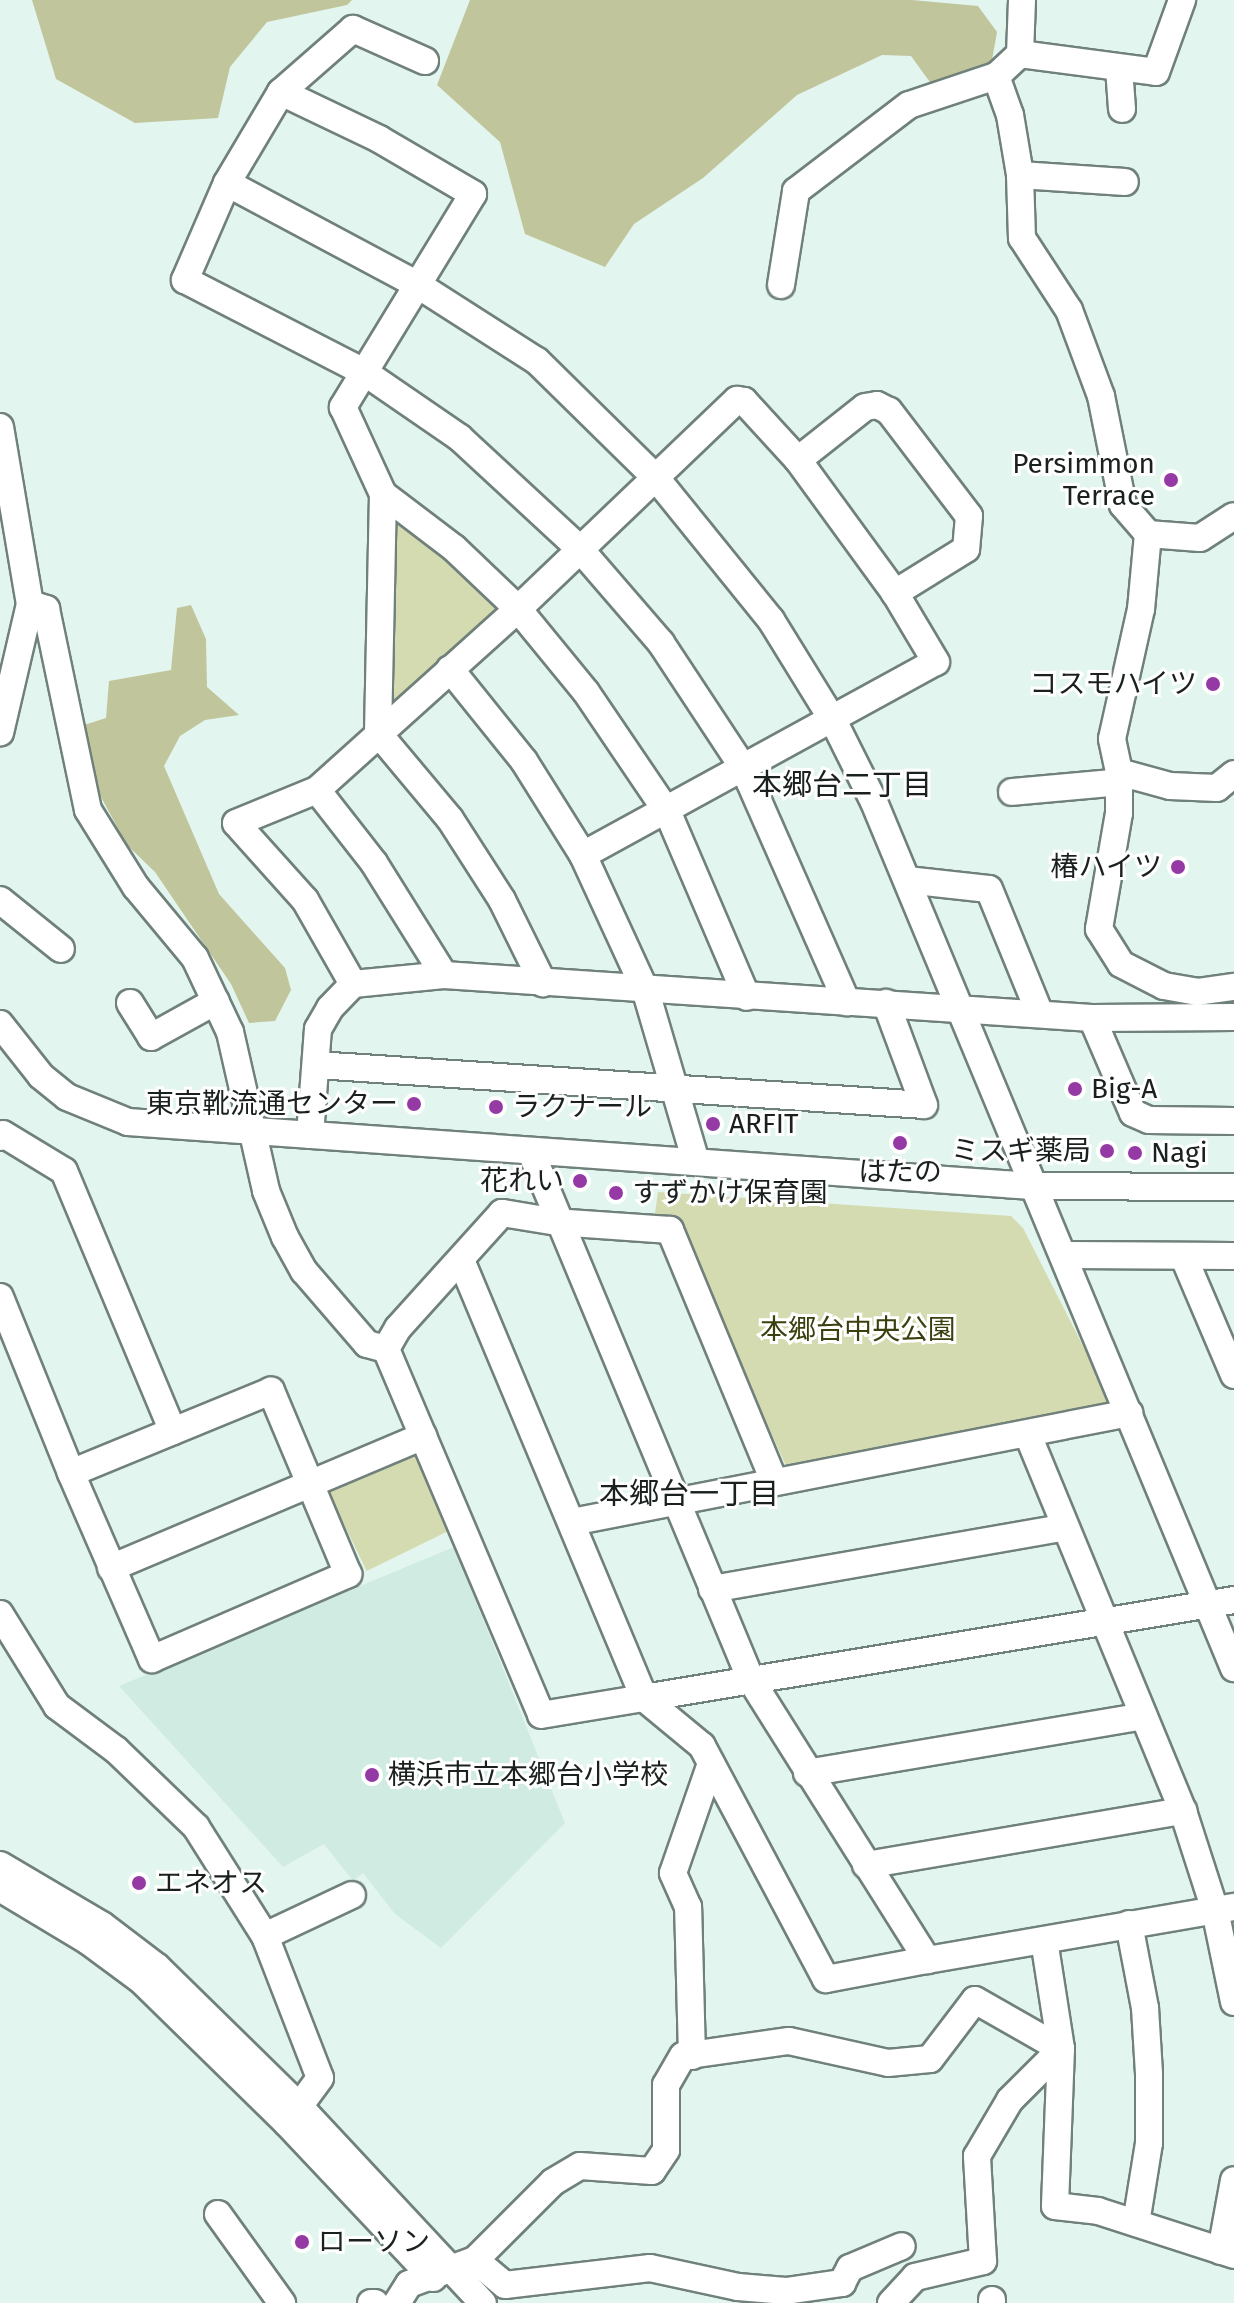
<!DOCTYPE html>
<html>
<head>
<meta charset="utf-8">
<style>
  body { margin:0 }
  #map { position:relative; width:1234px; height:2303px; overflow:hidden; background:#e3f5ef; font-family:"Fira Sans","Noto Sans JP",sans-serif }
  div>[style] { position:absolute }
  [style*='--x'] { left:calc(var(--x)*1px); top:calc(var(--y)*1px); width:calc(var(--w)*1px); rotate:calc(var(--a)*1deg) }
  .built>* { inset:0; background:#d0ebe2 }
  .green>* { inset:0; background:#d5dbb1; transform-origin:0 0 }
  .forest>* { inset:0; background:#c0c59c }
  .roads { filter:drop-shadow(2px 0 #70807b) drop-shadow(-2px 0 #70807b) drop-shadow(0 2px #70807b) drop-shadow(0 -2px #70807b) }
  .minor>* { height:26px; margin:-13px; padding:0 13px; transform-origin:13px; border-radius:13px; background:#fff }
  .dots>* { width:22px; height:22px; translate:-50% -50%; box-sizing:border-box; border:4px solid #fff; border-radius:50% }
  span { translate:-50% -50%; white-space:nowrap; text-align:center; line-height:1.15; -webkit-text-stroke:6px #fff; paint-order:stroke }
  .poi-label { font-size:28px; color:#19201e }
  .right { translate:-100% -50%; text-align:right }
  .left { translate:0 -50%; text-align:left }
  .park-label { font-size:28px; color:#3c400f }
  .neighbourhood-label { font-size:30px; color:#19201e }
</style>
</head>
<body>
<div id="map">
  <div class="built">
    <div style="clip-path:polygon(454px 1547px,565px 1823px,441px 1948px,395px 1914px,363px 1873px,353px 1881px,324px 1844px,283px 1867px,119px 1686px)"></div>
  </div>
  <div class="green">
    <div style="clip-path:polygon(406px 517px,501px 608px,388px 711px,388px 521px)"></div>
    <div style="clip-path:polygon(658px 1192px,1011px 1216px,1023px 1228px,1111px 1401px,1107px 1410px,788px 1470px,675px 1225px,654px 1220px)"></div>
    <div style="left:418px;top:1448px;width:88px;height:100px;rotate:64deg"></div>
  </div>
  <div class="forest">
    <div style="clip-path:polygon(32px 0,352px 0,347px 5px,267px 22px,230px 67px,218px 118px,135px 123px,56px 79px)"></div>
    <div style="clip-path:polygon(470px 0,912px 0,978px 6px,997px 32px,992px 60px,974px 73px,932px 85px,911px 56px,882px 55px,797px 95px,703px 178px,634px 224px,605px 267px,525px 234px,500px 142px,437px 85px)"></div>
    <div style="clip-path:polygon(191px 605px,206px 639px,207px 687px,239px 715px,205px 720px,180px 736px,164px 766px,219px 894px,285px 968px,291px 990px,275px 1021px,249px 1023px,231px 984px,155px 872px,127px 845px,95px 786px,81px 726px,106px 718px,109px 681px,171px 670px,177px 608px)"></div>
  </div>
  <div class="roads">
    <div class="minor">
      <div style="--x:1022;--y:0;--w:54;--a:92.1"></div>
      <div style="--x:1020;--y:54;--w:33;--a:137"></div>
      <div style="--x:996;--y:76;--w:41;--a:70.3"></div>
      <div style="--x:1010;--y:115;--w:61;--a:80.5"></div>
      <div style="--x:1020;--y:175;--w:63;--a:88.2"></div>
      <div style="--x:1022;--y:238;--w:86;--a:56.9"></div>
      <div style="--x:1069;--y:310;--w:92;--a:69.6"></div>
      <div style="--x:1101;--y:396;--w:111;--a:78.6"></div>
      <div style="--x:1123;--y:505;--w:38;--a:49"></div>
      <div style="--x:1148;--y:534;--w:75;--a:95.3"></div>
      <div style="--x:1141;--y:609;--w:133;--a:102.6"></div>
      <div style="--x:1112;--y:739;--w:34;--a:78"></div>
      <div style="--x:1020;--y:54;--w:137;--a:7.5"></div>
      <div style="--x:1156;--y:72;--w:77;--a:-70.1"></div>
      <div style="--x:425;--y:61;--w:79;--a:-156"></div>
      <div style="--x:353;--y:29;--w:96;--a:138.8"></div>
      <div style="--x:281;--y:92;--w:106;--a:120.7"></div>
      <div style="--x:227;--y:183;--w:106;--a:113.4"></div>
      <div style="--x:185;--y:280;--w:201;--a:27.2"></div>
      <div style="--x:364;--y:372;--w:116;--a:34.5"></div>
      <div style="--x:460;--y:438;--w:163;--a:42.8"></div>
      <div style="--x:580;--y:549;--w:124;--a:49.2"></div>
      <div style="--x:661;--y:643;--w:151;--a:56.6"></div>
      <div style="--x:744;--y:769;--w:255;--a:66.2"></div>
      <div style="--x:1119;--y:68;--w:41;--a:85.8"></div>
      <div style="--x:281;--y:92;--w:109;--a:25.6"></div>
      <div style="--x:379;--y:139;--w:109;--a:30.3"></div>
      <div style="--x:473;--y:194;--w:250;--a:121.4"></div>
      <div style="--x:343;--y:407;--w:96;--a:65.3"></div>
      <div style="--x:383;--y:494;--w:239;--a:91.2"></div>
      <div style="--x:378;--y:733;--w:112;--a:50.1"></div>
      <div style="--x:450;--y:819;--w:96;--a:57.3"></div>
      <div style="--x:502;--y:900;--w:93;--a:63.7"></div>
      <div style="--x:1020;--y:175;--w:105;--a:3.8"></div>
      <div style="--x:227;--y:183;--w:217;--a:28.1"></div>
      <div style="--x:418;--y:285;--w:141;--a:32.6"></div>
      <div style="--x:537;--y:361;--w:167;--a:44.5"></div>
      <div style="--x:656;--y:478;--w:183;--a:51"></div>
      <div style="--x:771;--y:620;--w:120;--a:58.3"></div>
      <div style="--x:834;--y:722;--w:89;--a:63.4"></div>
      <div style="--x:874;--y:802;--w:938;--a:67.43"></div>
      <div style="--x:781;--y:285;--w:95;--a:-80.9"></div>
      <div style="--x:796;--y:191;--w:142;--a:-37.3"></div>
      <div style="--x:909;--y:105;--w:92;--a:-18.4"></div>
      <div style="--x:0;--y:427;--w:180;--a:80.4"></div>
      <div style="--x:30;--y:604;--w:132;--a:103.1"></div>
      <div style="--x:383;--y:494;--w:89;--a:37.3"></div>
      <div style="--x:454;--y:548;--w:88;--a:43.6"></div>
      <div style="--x:518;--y:609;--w:107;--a:50.7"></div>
      <div style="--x:586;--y:692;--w:146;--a:55.9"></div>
      <div style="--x:668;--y:813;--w:200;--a:66.8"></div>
      <div style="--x:1148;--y:534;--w:52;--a:4.4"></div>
      <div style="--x:1200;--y:538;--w:40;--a:-32.9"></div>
      <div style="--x:30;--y:604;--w:17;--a:17"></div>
      <div style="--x:46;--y:609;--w:205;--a:78.2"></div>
      <div style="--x:88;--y:810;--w:91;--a:58.1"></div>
      <div style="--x:136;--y:887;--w:92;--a:50.3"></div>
      <div style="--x:195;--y:958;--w:82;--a:64.7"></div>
      <div style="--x:230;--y:1032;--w:163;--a:77.2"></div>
      <div style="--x:266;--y:1191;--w:50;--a:67.6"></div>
      <div style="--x:285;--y:1237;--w:39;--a:61"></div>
      <div style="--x:304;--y:1271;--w:96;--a:49.2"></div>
      <div style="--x:367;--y:1344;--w:20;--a:15"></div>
      <div style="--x:450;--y:669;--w:118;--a:51.2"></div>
      <div style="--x:524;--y:761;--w:111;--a:57.9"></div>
      <div style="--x:583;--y:855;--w:151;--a:65.3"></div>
      <div style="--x:646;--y:992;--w:177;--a:73.6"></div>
      <div style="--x:1234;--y:774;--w:22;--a:141"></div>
      <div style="--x:1217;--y:788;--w:47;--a:-177.6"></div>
      <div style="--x:1170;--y:786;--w:53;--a:-164.6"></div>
      <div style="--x:1119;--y:772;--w:41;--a:90"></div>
      <div style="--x:1119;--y:813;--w:118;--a:99.8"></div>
      <div style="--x:1099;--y:929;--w:41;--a:57.8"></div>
      <div style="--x:1121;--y:964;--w:48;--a:27.1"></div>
      <div style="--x:1164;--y:986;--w:34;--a:10"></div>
      <div style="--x:1197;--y:992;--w:37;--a:-8"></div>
      <div style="--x:317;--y:790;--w:93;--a:52"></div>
      <div style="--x:374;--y:863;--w:132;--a:58"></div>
      <div style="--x:1012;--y:792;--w:110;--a:-5.2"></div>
      <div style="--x:583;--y:855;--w:402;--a:-28.7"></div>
      <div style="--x:936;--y:662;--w:80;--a:-120.7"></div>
      <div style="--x:895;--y:593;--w:165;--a:-126.1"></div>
      <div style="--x:907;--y:880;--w:82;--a:6.3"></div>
      <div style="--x:989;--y:889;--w:135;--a:67.8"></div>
      <div style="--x:0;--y:900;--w:78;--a:38.8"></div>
      <div style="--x:353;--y:984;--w:97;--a:-119.7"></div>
      <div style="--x:305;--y:900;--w:103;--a:-131.9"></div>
      <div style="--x:236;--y:823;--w:87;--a:-22.2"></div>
      <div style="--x:317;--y:790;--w:270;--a:-42"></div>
      <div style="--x:518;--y:609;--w:303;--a:-43.7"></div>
      <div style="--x:737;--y:400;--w:7;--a:8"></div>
      <div style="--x:744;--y:401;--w:80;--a:47.5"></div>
      <div style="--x:798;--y:460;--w:85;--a:-38.3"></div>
      <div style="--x:865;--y:407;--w:12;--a:-9"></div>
      <div style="--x:877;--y:405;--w:13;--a:27"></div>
      <div style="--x:889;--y:411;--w:132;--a:52.7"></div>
      <div style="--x:969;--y:516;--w:33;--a:95"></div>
      <div style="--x:966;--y:549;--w:84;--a:148.2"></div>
      <div style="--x:130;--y:1003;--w:40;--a:58"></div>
      <div style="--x:151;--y:1037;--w:74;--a:-29"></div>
      <div style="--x:1092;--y:1018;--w:103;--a:66.7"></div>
      <div style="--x:1133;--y:1113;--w:17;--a:24"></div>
      <div style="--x:1149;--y:1120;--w:85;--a:0.7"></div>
      <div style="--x:0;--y:1024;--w:66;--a:51.7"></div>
      <div style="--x:41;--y:1076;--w:33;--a:39"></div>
      <div style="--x:67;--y:1097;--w:66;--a:22.3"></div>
      <div style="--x:128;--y:1122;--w:907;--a:4.05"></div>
      <div style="--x:1033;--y:1186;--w:201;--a:0.3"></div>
      <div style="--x:316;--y:1065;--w:609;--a:3.76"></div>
      <div style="--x:924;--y:1105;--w:109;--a:-110.4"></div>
      <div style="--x:310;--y:1135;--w:106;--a:-85.7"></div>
      <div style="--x:318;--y:1029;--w:24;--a:-60"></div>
      <div style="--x:330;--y:1008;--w:33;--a:-46"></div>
      <div style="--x:353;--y:984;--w:91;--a:-5.6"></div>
      <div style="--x:444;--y:975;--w:649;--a:3.8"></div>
      <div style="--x:1092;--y:1018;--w:142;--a:-0.4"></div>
      <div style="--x:0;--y:1137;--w:4;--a:-45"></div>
      <div style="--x:3;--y:1134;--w:71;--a:31.2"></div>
      <div style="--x:64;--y:1171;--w:282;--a:67.3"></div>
      <div style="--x:531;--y:1152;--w:572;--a:67.38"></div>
      <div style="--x:751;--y:1680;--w:331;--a:57.8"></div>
      <div style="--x:927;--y:1960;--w:312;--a:-9.8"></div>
      <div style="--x:1064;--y:1255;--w:170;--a:0.3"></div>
      <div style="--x:461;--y:1260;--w:475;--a:67.3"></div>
      <div style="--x:644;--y:1698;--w:598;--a:-9.43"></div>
      <div style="--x:1185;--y:1260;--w:125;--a:66.9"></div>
      <div style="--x:0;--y:1297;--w:190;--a:68"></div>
      <div style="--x:71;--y:1473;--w:203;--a:66.5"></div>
      <div style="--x:152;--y:1659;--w:214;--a:-23.4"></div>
      <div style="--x:348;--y:1574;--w:199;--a:-112.8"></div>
      <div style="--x:271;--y:1391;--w:216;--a:157.7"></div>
      <div style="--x:1028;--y:1435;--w:407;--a:67.6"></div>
      <div style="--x:1183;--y:1811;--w:104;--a:72.1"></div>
      <div style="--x:1215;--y:1910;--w:94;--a:78.3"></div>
      <div style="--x:774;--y:1481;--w:272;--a:-112.5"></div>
      <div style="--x:670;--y:1230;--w:113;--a:-176"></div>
      <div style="--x:557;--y:1222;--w:56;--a:-170.7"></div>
      <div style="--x:502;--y:1213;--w:155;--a:132.1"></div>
      <div style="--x:398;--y:1328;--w:24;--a:120"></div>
      <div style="--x:386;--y:1349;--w:397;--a:67"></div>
      <div style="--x:541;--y:1715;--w:104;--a:-9.4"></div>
      <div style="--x:644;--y:1698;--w:75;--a:39.6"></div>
      <div style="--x:702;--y:1746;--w:264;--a:62"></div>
      <div style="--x:826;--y:1979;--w:103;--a:-10.7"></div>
      <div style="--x:572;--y:1522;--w:568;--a:-11.07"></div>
      <div style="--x:111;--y:1568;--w:339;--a:-22.9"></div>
      <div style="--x:712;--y:1589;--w:356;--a:-9.9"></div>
      <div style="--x:0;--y:1614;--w:108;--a:58.2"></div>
      <div style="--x:57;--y:1706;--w:74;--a:36.7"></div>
      <div style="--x:116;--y:1750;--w:111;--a:43.9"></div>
      <div style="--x:196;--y:1827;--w:129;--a:57.7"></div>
      <div style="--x:265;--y:1936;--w:152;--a:68.8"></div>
      <div style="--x:320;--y:2078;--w:56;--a:126.3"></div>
      <div style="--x:807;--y:1773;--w:341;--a:-9.6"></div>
      <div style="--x:0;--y:1865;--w:118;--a:30.5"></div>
      <div style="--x:102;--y:1925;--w:69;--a:37.4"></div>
      <div style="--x:157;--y:1967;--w:200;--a:44.4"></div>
      <div style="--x:300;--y:2107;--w:268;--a:47"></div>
      <div style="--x:866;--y:1865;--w:322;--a:-9.7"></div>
      <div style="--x:0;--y:1888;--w:103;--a:31.1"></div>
      <div style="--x:88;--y:1941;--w:67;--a:36.5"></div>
      <div style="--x:142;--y:1981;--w:203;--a:44.4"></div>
      <div style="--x:287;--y:2123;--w:213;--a:46.7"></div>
      <div style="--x:1129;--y:1924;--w:86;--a:79.2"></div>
      <div style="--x:1145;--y:2008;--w:66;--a:86.5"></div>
      <div style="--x:1149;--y:2074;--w:69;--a:90"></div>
      <div style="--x:1149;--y:2143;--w:81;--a:99.2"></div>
      <div style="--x:265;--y:1936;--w:96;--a:-25.2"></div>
      <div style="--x:1044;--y:1940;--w:110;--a:81.1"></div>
      <div style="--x:1061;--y:2049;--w:157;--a:92.2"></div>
      <div style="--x:1055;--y:2206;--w:43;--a:6.6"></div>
      <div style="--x:1098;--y:2211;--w:143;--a:17.9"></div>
      <div style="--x:692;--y:2056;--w:149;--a:-91.5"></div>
      <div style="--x:688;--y:1907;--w:37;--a:-114"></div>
      <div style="--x:673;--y:1873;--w:116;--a:-70.9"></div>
      <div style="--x:218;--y:2214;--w:110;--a:54.3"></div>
      <div style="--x:1221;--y:2251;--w:72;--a:-79.6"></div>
      <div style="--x:475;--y:2260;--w:39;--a:40"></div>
      <div style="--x:505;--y:2285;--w:146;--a:-6.7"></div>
      <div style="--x:650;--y:2268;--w:90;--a:12.2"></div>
      <div style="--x:738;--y:2287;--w:48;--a:4.8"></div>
      <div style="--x:786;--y:2291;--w:57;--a:-8.1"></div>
      <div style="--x:842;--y:2283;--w:17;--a:-62"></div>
      <div style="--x:850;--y:2268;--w:56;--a:-22.9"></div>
      <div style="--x:992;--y:2300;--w:3;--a:90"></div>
      <div style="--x:371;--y:2303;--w:4;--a:0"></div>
      <div style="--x:397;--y:2303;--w:22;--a:-58"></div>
      <div style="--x:409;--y:2284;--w:70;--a:-20"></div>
      <div style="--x:475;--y:2260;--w:110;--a:-45"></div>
      <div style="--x:553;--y:2182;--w:31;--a:-31"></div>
      <div style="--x:580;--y:2166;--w:72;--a:4"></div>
      <div style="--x:652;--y:2171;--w:25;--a:-56"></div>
      <div style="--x:666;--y:2150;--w:65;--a:-90"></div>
      <div style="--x:666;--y:2085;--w:34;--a:-60"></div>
      <div style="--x:683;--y:2056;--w:107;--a:-8.1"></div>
      <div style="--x:789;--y:2041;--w:101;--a:12.5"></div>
      <div style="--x:888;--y:2063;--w:42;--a:-5.4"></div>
      <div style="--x:930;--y:2059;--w:74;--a:-52.7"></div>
      <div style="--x:975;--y:2000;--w:99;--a:29.7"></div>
      <div style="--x:891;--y:2303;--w:35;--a:-47"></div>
      <div style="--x:915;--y:2277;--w:70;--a:-13.2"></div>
      <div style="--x:983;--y:2261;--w:105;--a:-93.3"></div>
      <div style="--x:977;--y:2156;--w:65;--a:-59.5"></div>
      <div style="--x:1010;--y:2100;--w:72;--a:-45"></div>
    </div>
  </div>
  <div class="dots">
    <div style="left:1171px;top:480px;background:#953aa5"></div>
    <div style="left:1213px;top:684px;background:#953aa5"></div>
    <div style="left:1178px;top:867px;background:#953aa5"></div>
    <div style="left:1075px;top:1089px;background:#953aa5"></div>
    <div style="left:414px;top:1104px;background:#953aa5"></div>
    <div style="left:496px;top:1107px;background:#953aa5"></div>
    <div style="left:713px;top:1124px;background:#953aa5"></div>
    <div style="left:900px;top:1143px;background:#953aa5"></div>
    <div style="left:1107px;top:1151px;background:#953aa5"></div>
    <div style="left:1135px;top:1153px;background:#953aa5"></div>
    <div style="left:580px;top:1181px;background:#953aa5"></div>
    <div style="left:616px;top:1193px;background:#953aa5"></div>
    <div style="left:372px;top:1775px;background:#953aa5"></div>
    <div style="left:139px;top:1883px;background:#953aa5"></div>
    <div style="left:302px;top:2242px;background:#953aa5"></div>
  </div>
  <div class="poi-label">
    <span class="right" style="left:1155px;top:480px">Persimmon<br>Terrace</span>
    <span class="right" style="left:1197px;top:684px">コスモハイツ</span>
    <span class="right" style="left:1162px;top:867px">椿ハイツ</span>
    <span class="left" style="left:1091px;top:1089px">Big-A</span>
    <span class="right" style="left:398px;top:1104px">東京靴流通センター</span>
    <span class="left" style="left:512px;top:1107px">ラクナール</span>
    <span class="left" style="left:729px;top:1124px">ARFIT</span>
    <span class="right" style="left:1091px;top:1151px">ミスギ薬局</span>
    <span class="left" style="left:1151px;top:1153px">Nagi</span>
    <span style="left:900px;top:1172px">はたの</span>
    <span class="right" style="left:564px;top:1181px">花れい</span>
    <span class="left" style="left:632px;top:1193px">すずかけ保育園</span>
    <span class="left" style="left:388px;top:1775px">横浜市立本郷台小学校</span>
    <span class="left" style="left:155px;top:1883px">エネオス</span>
    <span class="left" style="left:318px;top:2242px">ローソン</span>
  </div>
  <div class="park-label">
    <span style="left:858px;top:1330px">本郷台中央公園</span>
  </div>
  <div class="neighbourhood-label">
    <span style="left:842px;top:785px">本郷台二丁目</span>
    <span style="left:689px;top:1494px">本郷台一丁目</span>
  </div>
</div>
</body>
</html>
